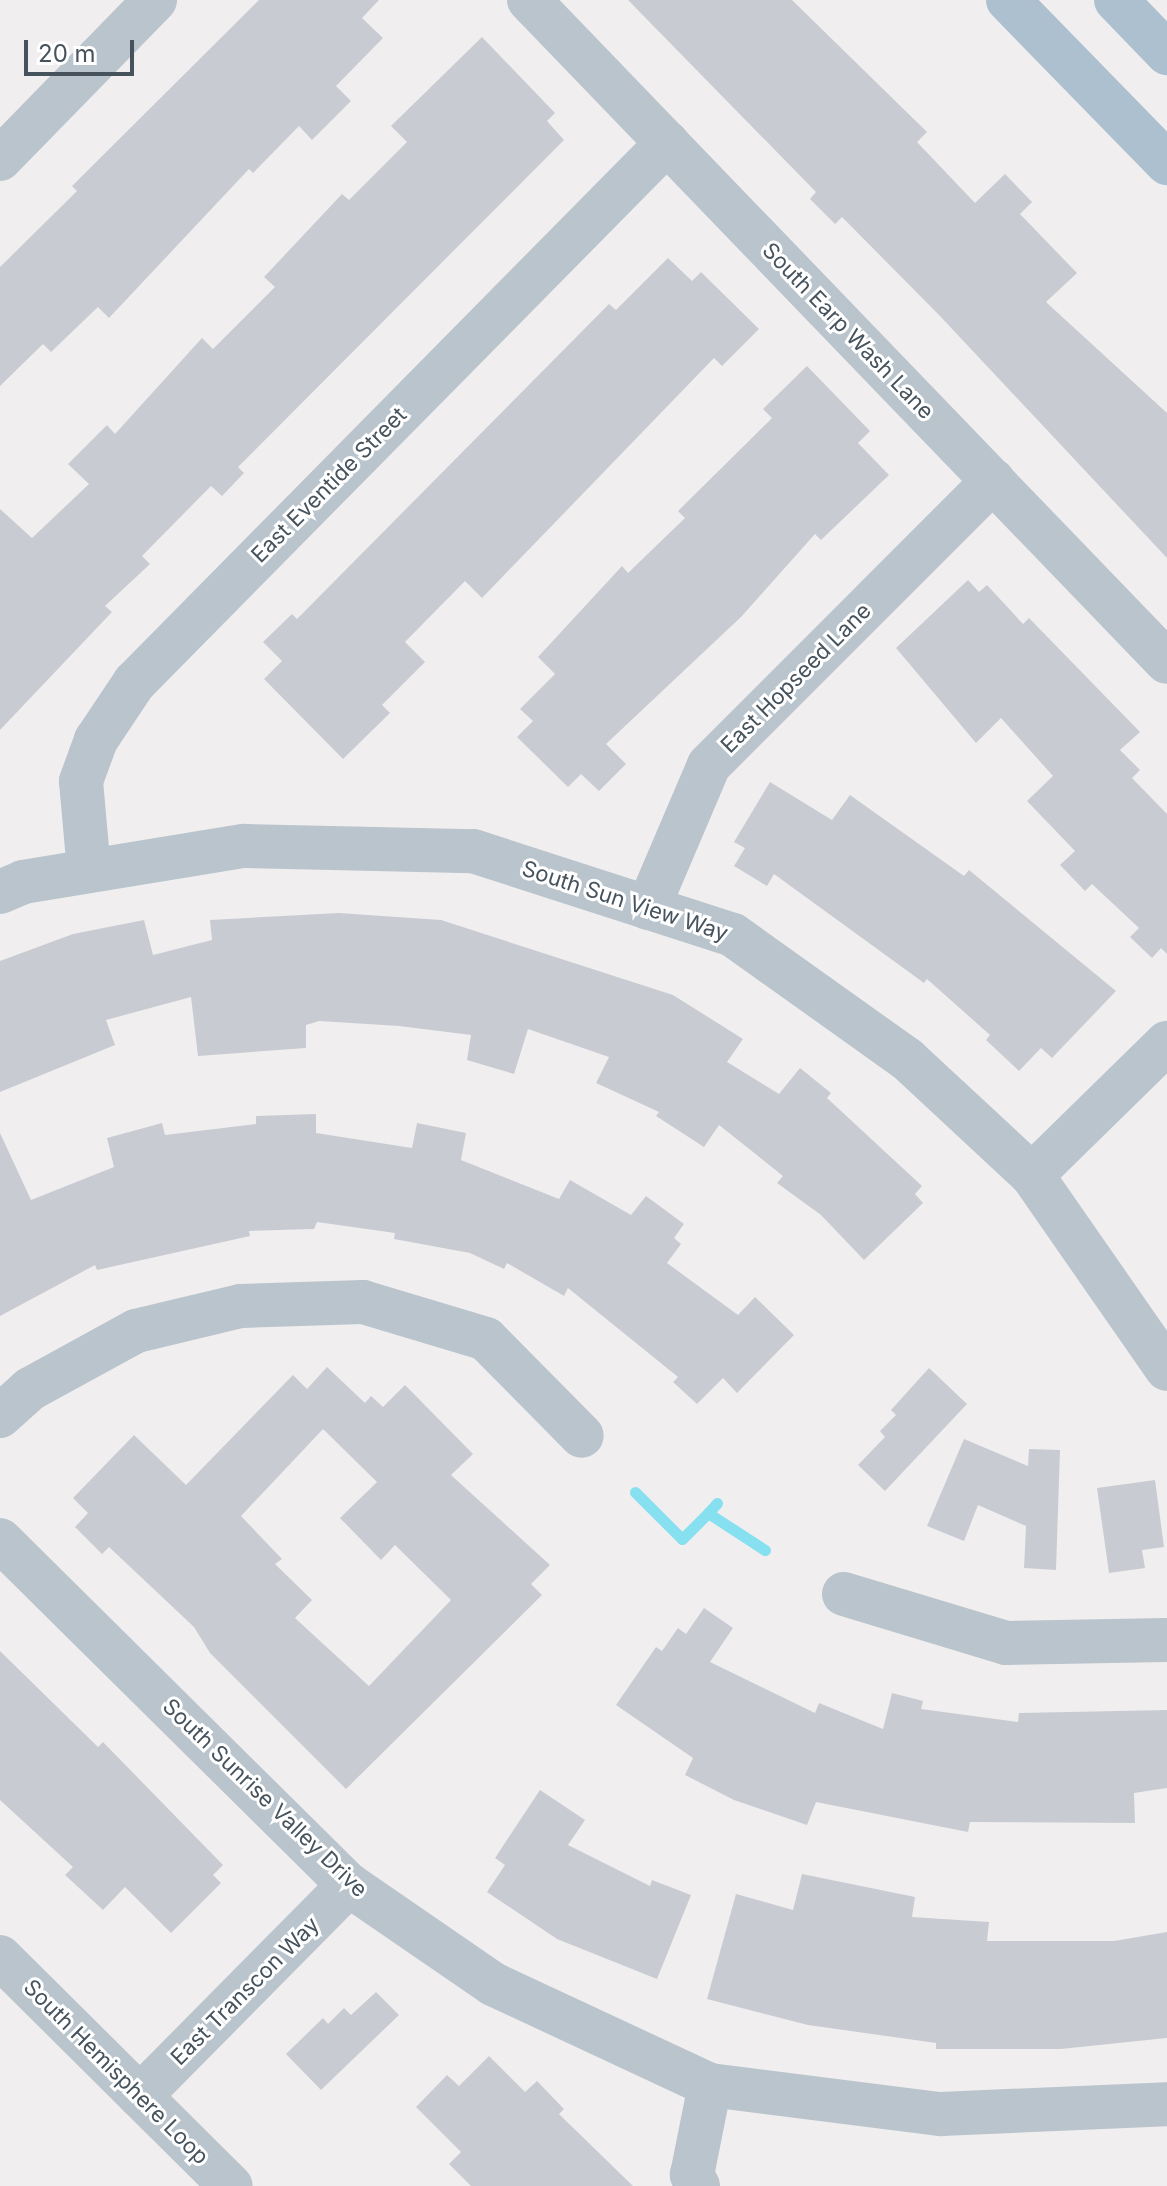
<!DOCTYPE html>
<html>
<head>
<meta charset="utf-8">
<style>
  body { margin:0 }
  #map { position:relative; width:1167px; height:2186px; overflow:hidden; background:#f1eeef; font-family:Inter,sans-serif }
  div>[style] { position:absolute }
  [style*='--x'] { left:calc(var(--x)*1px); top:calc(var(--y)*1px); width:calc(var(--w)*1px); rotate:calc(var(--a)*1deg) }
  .stream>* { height:11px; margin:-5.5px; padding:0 5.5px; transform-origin:5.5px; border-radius:5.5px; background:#86e0f0 }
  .building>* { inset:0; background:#c8ccd2 }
  .minor>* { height:44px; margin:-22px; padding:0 22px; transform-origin:22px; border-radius:22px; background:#b9c4cc }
  .major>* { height:44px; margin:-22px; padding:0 22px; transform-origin:22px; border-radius:22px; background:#adc0cf }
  span { translate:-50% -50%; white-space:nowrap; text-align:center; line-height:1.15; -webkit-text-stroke:6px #fff; paint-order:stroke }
  .street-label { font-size:22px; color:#46535d }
  .scale { position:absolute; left:24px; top:40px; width:110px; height:36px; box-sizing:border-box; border:4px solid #46535d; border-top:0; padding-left:10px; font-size:24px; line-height:28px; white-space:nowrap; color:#46535d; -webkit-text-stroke:6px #fff; paint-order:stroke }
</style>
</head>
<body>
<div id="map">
  <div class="stream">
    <div style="--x:635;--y:1492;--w:66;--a:45"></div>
    <div style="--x:682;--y:1539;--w:37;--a:-45"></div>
    <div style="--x:717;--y:1503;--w:13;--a:132"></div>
    <div style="--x:708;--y:1513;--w:68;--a:33"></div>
  </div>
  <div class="building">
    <div style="clip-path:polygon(259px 0,379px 0,362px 18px,383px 38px,336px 86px,351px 101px,312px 140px,299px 126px,253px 173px,249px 169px,109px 318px,98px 307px,51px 352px,43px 344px,0 386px,0 267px,77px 191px,72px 186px)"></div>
    <div style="clip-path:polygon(628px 0,792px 0,927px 132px,917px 142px,975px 203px,1005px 174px,1032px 202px,1020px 214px,1077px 273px,1046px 302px,1167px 413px,1167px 558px,939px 315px,842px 217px,835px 224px,810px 199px,816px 192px)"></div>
    <div style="clip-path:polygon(482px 37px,555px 113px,547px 121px,564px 140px,238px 467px,244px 473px,222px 496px,211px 486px,142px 556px,150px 564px,105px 606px,112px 612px,0 730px,0 509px,32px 538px,89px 484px,68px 464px,107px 425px,115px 434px,202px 338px,213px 349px,275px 287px,264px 277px,342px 194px,349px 200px,407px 142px,391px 126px)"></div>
    <div style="clip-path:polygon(668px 258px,692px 281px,701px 272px,759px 329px,722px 366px,714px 358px,482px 598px,465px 581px,405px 642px,425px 662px,382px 705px,390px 713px,343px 759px,264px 679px,282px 661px,263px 642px,292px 614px,297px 619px,609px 304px,616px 310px)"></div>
    <div style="clip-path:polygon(807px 366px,870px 431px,858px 443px,889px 475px,821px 540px,815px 534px,741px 617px,606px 744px,626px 764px,599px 791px,581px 774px,568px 787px,517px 737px,533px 721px,520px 709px,555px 674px,538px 657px,622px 566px,628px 573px,685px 518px,678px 511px,772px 418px,763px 409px)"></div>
    <div style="clip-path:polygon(968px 580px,979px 592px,987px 585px,1023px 624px,1029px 618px,1140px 732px,1120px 750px,1140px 770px,1132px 778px,1167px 814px,1167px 954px,1161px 948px,1152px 958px,1130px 937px,1139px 928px,1092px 884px,1085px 891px,1060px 865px,1075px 851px,1027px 801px,1053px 776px,1001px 718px,976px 743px,896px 648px)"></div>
    <div style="clip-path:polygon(770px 782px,832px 820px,850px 795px,964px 876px,969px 870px,1116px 991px,1052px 1058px,1041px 1048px,1019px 1071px,986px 1040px,990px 1035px,927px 979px,924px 983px,774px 874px,767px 886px,734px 866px,745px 848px,734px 842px)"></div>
    <div style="clip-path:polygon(339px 913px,441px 920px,673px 995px,743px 1039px,727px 1062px,779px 1094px,800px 1068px,831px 1093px,827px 1098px,922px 1186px,915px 1194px,923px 1203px,864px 1260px,821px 1215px,777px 1183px,783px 1176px,719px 1125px,704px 1147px,656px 1116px,659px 1112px,596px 1083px,609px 1057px,528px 1029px,514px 1074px,467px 1060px,471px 1035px,399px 1026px,319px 1021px,306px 1025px,306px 1048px,198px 1056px,191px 997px,106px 1020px,115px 1045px,0 1092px,0 961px,73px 934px,144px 920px,153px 955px,212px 940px,210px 920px)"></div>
    <div style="clip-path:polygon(316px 1114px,316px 1133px,412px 1148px,417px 1123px,466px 1133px,461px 1160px,559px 1199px,570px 1180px,631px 1215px,646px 1196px,684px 1224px,674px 1238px,681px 1244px,667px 1263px,738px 1315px,755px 1297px,794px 1335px,737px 1393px,723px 1378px,697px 1404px,673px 1382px,678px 1377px,568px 1288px,564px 1296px,507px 1263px,504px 1269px,470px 1253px,394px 1239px,395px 1233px,317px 1222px,314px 1229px,249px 1231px,250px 1236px,97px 1270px,95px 1265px,0 1316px,0 1133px,31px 1200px,114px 1167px,107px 1138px,162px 1123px,165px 1135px,256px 1124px,256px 1116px)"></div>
    <div style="clip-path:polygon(evenodd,327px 1367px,365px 1403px,371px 1396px,383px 1407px,405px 1385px,473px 1454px,451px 1475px,550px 1565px,531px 1584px,542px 1595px,346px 1789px,210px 1653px,194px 1627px,109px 1547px,102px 1554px,75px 1527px,88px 1513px,73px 1498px,134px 1435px,186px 1485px,293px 1375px,307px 1389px,327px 1367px,323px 1429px,377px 1482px,340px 1518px,381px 1560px,395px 1545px,451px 1600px,369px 1686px,295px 1618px,312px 1600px,275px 1564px,282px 1559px,241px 1516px,323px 1429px)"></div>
    <div style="clip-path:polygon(929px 1368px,967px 1404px,885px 1491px,858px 1465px,885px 1437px,880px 1431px,896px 1415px,891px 1410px)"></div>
    <div style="clip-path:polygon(964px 1439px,1028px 1466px,1029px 1449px,1060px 1450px,1056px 1570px,1024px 1568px,1026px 1526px,978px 1505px,964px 1541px,927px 1526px)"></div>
    <div style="clip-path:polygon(1155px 1480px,1164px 1547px,1142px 1550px,1145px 1568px,1109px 1573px,1097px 1488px)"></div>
    <div style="clip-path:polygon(704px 1608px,733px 1628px,710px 1662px,815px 1713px,819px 1703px,883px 1729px,892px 1693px,923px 1701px,921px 1709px,1018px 1722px,1019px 1713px,1167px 1710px,1167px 1788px,1134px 1793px,1135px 1823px,970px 1822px,968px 1832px,816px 1802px,807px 1825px,734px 1800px,685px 1775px,693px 1758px,616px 1705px,656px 1647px,662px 1651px,678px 1628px,686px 1634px)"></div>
    <div style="clip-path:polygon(0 1651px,98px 1747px,103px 1742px,223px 1865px,213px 1875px,221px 1883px,171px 1933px,125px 1887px,103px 1910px,65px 1875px,73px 1867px,0 1800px)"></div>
    <div style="clip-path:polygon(540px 1790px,585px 1820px,568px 1845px,650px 1886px,652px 1880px,691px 1895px,657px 1979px,557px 1939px,487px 1892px,505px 1865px,495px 1858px)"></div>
    <div style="clip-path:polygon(802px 1874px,915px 1897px,912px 1917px,989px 1922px,987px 1941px,1114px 1941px,1167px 1932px,1167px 2038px,1061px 2049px,936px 2049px,936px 2043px,808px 2025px,707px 1999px,736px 1894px,793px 1910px)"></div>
    <div style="clip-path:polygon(376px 1992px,399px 2015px,321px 2090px,286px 2054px,323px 2018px,328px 2024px,344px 2008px,351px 2015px)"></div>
    <div style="clip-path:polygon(489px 2056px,525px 2092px,537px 2081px,564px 2109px,559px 2114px,633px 2186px,471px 2186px,449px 2164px,461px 2152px,416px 2107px,447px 2075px,459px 2086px)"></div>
  </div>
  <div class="minor">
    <div style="--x:529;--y:0;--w:919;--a:46.06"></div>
    <div style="--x:0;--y:159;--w:222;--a:-45.7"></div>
    <div style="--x:89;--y:871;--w:90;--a:-95.1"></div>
    <div style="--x:81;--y:781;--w:44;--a:-69.9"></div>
    <div style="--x:96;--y:740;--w:69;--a:-56.3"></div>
    <div style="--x:134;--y:683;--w:759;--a:-45.37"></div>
    <div style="--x:0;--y:892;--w:25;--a:-23"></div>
    <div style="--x:23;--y:882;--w:224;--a:-9.3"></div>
    <div style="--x:244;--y:846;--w:229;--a:1.3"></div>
    <div style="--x:473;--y:851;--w:273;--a:17.9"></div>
    <div style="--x:733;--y:935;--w:214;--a:35.5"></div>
    <div style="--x:907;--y:1059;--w:171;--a:42.9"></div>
    <div style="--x:1032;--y:1175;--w:236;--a:55.2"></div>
    <div style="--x:648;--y:908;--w:155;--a:-66.9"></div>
    <div style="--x:709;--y:765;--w:402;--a:-45"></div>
    <div style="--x:1032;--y:1175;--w:189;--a:-44.4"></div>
    <div style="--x:0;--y:1416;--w:40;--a:-42"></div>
    <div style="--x:30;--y:1389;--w:121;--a:-28.7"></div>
    <div style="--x:136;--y:1331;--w:108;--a:-13.4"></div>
    <div style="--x:241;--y:1306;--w:122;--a:-1.9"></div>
    <div style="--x:363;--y:1302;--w:128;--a:16.7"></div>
    <div style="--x:486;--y:1339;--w:136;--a:45.3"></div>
    <div style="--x:0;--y:1540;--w:491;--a:44.7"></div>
    <div style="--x:349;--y:1885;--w:175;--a:34.5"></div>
    <div style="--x:493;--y:1984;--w:239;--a:25"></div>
    <div style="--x:710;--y:2085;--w:233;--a:7.2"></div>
    <div style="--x:941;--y:2114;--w:226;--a:-2.5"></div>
    <div style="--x:844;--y:1594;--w:169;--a:16.8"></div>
    <div style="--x:1006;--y:1643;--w:161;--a:-1.1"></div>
    <div style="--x:0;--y:1957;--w:325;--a:44.8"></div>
    <div style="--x:140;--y:2096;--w:297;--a:-45.3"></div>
    <div style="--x:698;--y:2186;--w:13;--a:-119"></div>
    <div style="--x:692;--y:2175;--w:92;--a:-78.7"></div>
  </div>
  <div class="major">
    <div style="--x:1008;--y:0;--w:228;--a:45.7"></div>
    <div style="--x:1116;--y:0;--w:74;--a:46.1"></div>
  </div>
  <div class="street-label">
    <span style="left:848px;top:331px;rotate:46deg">South Earp Wash Lane</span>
    <span style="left:329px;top:485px;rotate:-45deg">East Eventide Street</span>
    <span style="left:796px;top:678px;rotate:-45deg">East Hopseed Lane</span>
    <span style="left:625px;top:901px;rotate:18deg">South Sun View Way</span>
    <span style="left:265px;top:1798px;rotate:44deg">South Sunrise Valley Drive</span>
    <span style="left:245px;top:1991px;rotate:-45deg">East Transcon Way</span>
    <span style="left:116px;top:2072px;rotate:45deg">South Hemisphere Loop</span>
  </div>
  <div class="scale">20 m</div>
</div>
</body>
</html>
